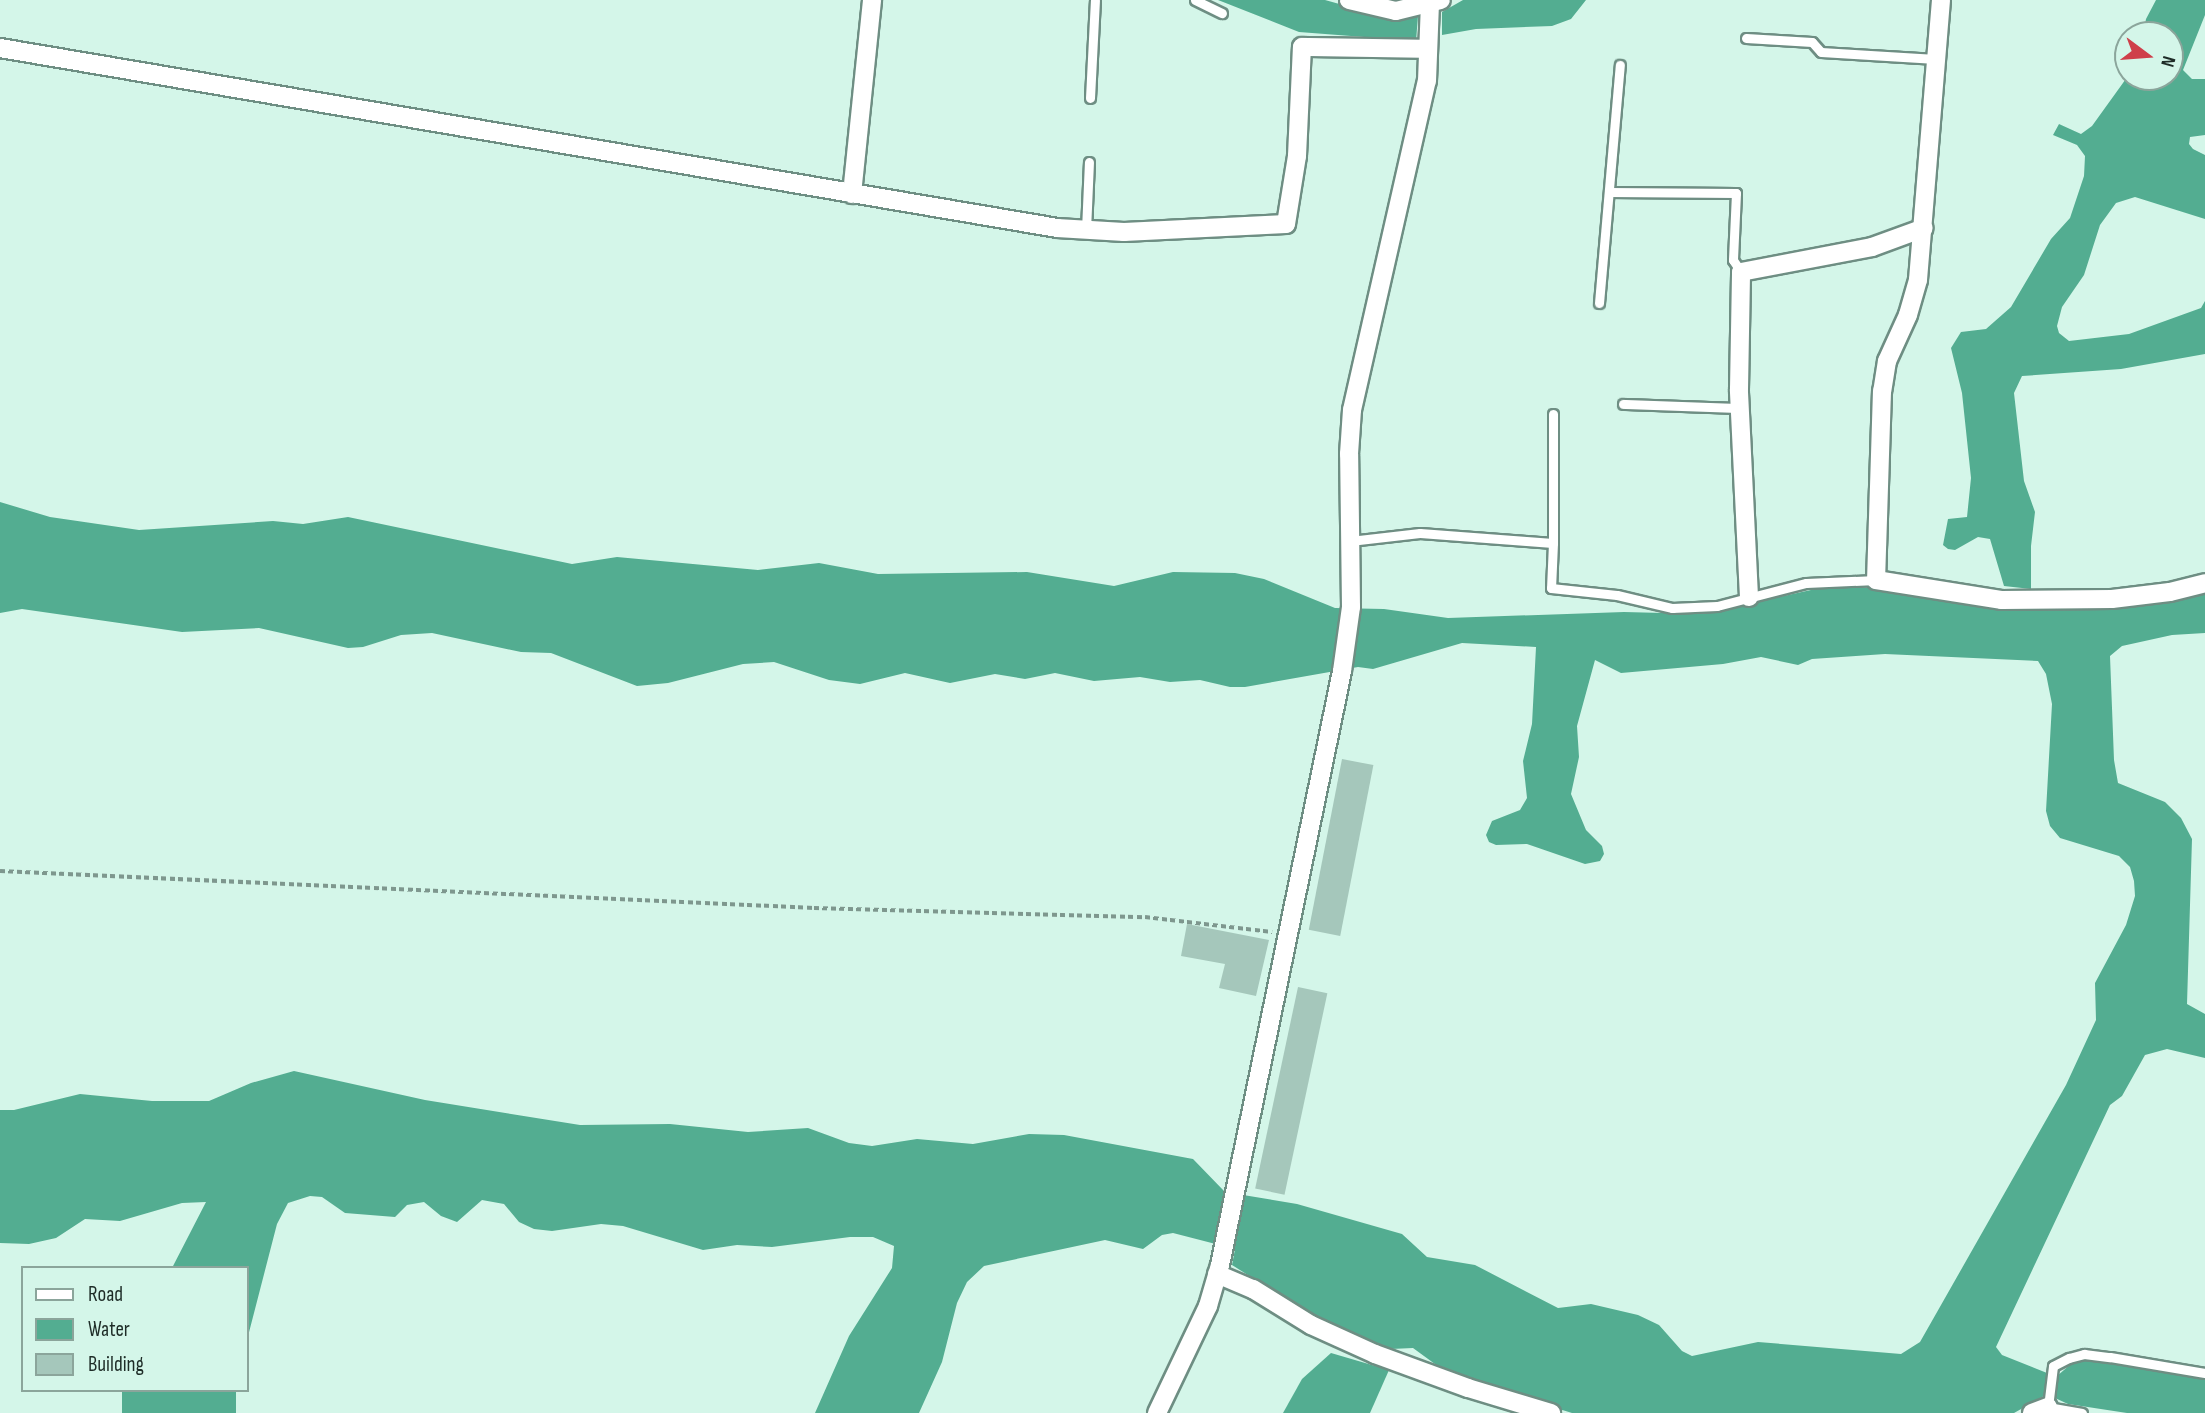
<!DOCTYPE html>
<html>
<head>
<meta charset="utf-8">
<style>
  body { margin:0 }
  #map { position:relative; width:2205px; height:1413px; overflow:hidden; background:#d4f6e9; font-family:"Sofia Sans Condensed",sans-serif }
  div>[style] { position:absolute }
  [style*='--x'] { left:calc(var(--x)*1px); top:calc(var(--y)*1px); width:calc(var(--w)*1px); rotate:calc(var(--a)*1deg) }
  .water>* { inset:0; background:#53ad91; transform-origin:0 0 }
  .building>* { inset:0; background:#a5c7bb; transform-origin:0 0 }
  .path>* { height:3.5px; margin-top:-1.75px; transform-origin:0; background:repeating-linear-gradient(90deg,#7e978e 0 5px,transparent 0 8.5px) }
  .roads { filter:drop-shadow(2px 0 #6e8e83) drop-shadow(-2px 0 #6e8e83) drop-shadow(0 2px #6e8e83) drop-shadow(0 -2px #6e8e83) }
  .lane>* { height:9px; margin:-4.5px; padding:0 4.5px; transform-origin:4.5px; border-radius:4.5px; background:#fff }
  .street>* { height:18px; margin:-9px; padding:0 9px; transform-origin:9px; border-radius:9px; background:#fff }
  span { translate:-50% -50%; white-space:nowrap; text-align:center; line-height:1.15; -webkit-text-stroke:5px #d4f6e9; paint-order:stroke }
  .legend { position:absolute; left:21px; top:1266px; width:228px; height:126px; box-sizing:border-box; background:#d4f6e9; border:2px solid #8ba59b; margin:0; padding:9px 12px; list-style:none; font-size:21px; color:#1e2c27 }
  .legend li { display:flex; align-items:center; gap:14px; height:35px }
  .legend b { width:35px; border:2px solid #8ba59b }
  .north { position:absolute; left:2114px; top:21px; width:70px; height:70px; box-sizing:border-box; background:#d4f6e9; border:2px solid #8ba59b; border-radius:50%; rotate:106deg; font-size:19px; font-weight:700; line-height:28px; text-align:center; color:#1e2c27 }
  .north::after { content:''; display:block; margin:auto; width:24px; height:32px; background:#cf3f4a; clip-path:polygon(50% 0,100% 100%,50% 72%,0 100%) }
</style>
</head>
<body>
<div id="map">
  <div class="water">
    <div style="clip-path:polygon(1218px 0,1325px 0,1379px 15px,1418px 16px,1416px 41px,1299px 32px)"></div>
    <div style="clip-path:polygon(1463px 0,1586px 0,1571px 19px,1552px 26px,1476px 29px,1442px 35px,1442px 12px)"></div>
    <div style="clip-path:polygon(2156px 0,2205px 0,2205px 15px,2183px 70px,2192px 79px,2205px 79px,2205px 135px,2190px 137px,2189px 144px,2193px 149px,2205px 155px,2205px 219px,2135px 197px,2116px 203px,2100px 225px,2084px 275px,2062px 307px,2057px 326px,2059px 333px,2069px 341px,2129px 334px,2201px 308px,2205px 301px,2205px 354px,2121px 369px,2022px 376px,2014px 393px,2024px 481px,2035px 512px,2031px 546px,2031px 589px,2004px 586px,1990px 539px,1978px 537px,1955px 550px,1948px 549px,1943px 545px,1948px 519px,1967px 517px,1971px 478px,1962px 393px,1951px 348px,1961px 332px,1986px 329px,2011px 307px,2051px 239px,2070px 218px,2084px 176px,2085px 156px,2077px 145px,2053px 135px,2059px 124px,2081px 134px,2092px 126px,2128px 76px,2170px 77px,2170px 35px,2143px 35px,2146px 19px)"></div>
    <div style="clip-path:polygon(0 502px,50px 517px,139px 530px,273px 521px,303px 524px,348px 517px,572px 564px,617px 557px,758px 570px,819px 563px,878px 574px,1027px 572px,1114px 586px,1173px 572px,1235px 573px,1264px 579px,1335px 608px,1384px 609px,1448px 618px,1624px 612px,1702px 614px,1820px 588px,1895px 588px,2004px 611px,2159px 599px,2205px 590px,2205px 633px,2172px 635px,2122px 646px,2110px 656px,2114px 760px,2118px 783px,2165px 802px,2181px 818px,2192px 839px,2187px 1004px,2205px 1014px,2205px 1058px,2167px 1049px,2145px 1055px,2122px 1096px,2110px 1105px,1996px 1347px,2002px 1355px,2047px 1373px,2044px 1396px,2014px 1413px,1572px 1413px,1450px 1375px,1413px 1348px,1391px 1349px,1335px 1330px,1232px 1265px,1235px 1249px,1173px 1233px,1162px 1235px,1143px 1249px,1105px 1240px,984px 1266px,967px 1282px,957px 1303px,942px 1362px,919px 1413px,815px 1413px,849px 1336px,892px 1268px,894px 1246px,873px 1237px,850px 1237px,772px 1247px,737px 1245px,703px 1250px,623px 1226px,601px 1224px,552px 1231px,534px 1229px,519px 1222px,504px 1204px,482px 1200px,457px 1222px,441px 1216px,424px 1202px,407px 1205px,395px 1217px,345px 1213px,322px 1197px,310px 1196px,288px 1203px,277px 1224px,247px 1340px,247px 1268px,172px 1268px,206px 1202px,182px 1203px,120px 1221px,85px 1219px,56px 1238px,29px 1244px,0 1243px,0 1110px,14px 1110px,80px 1094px,152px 1101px,209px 1101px,251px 1083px,294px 1071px,425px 1100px,580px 1125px,670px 1124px,748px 1132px,808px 1128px,849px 1143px,872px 1146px,917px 1139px,973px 1144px,1029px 1134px,1064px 1135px,1193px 1159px,1225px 1192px,1297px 1204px,1402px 1234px,1427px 1257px,1475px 1265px,1558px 1308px,1591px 1304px,1638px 1315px,1659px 1325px,1682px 1351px,1692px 1356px,1758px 1342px,1901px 1354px,1920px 1342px,2066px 1085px,2096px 1020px,2095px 983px,2126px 925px,2135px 896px,2134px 881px,2130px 867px,2119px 856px,2060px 838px,2050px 826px,2046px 811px,2052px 704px,2046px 674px,2038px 661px,1885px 654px,1812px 659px,1798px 665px,1761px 657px,1723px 664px,1621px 673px,1595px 660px,1577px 726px,1579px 757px,1571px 794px,1586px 830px,1602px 846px,1604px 854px,1600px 861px,1585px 864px,1527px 844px,1496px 845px,1489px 842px,1486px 835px,1492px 821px,1520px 810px,1527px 798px,1523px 761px,1532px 724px,1536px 647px,1462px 643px,1373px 669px,1358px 667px,1245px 687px,1230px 687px,1200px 680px,1170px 682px,1140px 677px,1094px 681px,1055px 673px,1025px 679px,995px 674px,950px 683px,905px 673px,860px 684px,829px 680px,774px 662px,743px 664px,668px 683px,637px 686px,551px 653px,521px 652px,432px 633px,401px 635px,363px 647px,348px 648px,259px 628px,182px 632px,22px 609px,0 613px)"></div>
    <div style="clip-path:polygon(1331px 1353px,1389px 1370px,1370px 1413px,1283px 1413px,1302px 1379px)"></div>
    <div style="clip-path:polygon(2089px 1359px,2205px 1377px,2205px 1413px,2127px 1413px,2068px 1404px,2055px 1398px,2057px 1376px,2071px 1364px)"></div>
    <div style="left:122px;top:1390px;width:114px;height:23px"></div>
  </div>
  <div class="building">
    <div style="left:1342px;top:759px;width:32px;height:174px;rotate:11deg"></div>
    <div style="clip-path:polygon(1187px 924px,1269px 940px,1256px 996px,1219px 988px,1225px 964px,1181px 956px)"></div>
    <div style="left:1298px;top:987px;width:30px;height:206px;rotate:12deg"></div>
  </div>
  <div class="path">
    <div style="--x:0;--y:871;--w:815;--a:2.6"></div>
    <div style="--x:814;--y:908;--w:331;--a:1.6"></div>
    <div style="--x:1145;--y:917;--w:128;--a:6.7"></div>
  </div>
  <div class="roads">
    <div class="lane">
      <div style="--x:1195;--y:0;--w:30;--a:26"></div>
      <div style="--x:1746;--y:38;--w:66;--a:3.5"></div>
      <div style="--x:1812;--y:42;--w:13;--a:48"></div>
      <div style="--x:1821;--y:52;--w:115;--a:3.5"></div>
      <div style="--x:1090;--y:98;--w:98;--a:-87.1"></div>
      <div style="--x:1609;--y:192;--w:127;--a:0.5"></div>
      <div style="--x:1736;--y:193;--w:67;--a:92.6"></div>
      <div style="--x:1733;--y:260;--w:14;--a:56"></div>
      <div style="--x:1086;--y:230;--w:68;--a:-87.5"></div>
      <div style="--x:1599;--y:303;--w:239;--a:-85"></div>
      <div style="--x:1623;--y:404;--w:117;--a:2"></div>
      <div style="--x:1350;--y:541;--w:70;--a:-6.5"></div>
      <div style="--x:1420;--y:533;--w:133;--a:4.3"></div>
      <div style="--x:1553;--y:543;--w:45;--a:92.5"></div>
      <div style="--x:1551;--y:588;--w:66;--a:6.1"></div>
      <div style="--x:1617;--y:595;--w:57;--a:13.3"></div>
      <div style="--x:1672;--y:608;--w:45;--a:-2.5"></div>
      <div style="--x:1717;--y:606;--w:92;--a:-14.5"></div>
      <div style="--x:1806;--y:583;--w:70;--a:-2.5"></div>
      <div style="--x:1553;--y:543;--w:129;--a:-90"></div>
      <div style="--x:2082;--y:1413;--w:35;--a:-170"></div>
      <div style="--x:2048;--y:1407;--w:41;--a:-83"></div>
      <div style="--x:2053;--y:1366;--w:18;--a:-27"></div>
      <div style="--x:2069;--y:1358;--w:16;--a:-15"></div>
      <div style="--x:2084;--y:1354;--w:26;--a:7"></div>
      <div style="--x:2110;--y:1357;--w:96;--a:9.6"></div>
    </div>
    <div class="street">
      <div style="--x:1349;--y:0;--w:48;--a:13.2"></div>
      <div style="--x:1396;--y:11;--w:46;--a:-13.7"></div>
      <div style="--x:1941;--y:0;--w:281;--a:94.7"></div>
      <div style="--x:1918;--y:280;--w:36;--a:106"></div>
      <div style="--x:1908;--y:315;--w:51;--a:114.5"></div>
      <div style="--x:1887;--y:361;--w:30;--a:99"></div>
      <div style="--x:1882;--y:391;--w:189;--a:91.8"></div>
      <div style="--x:1876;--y:580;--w:128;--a:9"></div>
      <div style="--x:2002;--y:600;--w:110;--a:-0.5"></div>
      <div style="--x:2112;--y:599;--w:58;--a:-6.9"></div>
      <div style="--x:2170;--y:592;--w:36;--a:-14"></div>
      <div style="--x:0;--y:48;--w:1072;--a:9.66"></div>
      <div style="--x:1057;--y:228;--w:67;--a:3.4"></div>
      <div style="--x:1124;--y:232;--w:162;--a:-2.8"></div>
      <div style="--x:1286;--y:224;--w:69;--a:-80.8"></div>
      <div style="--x:1297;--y:156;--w:109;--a:-87.4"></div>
      <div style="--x:1302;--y:47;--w:126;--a:0.9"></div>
      <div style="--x:852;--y:194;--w:195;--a:-84.1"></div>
      <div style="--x:1749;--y:597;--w:208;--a:-92.8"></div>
      <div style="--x:1739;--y:389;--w:117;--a:-89"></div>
      <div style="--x:1741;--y:272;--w:133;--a:-10.8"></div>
      <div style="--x:1872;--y:247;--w:55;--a:-20.1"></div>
      <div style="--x:1217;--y:1274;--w:39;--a:23"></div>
      <div style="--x:1253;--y:1289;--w:68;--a:31.8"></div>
      <div style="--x:1311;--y:1325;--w:70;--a:24.4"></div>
      <div style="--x:1375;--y:1354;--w:99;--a:20.1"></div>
      <div style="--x:1468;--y:1388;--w:87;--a:16.8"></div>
      <div style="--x:1157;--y:1413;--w:119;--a:-64.5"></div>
      <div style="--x:1208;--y:1306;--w:43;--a:-73.7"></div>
      <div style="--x:1220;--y:1265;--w:606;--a:-78.39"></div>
      <div style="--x:1342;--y:671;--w:65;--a:-82"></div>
      <div style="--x:1351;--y:607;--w:153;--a:-90.7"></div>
      <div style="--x:1349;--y:454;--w:44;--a:-86.1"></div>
      <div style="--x:1352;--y:410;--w:337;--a:-77.2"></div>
      <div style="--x:1427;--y:81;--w:78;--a:-87.8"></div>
      <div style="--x:2032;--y:1413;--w:17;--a:-21"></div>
    </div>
  </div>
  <ul class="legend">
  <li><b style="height:9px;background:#fff"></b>Road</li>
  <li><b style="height:19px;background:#53ad91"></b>Water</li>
  <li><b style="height:19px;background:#a5c7bb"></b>Building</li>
  </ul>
  <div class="north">N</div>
</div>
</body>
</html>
